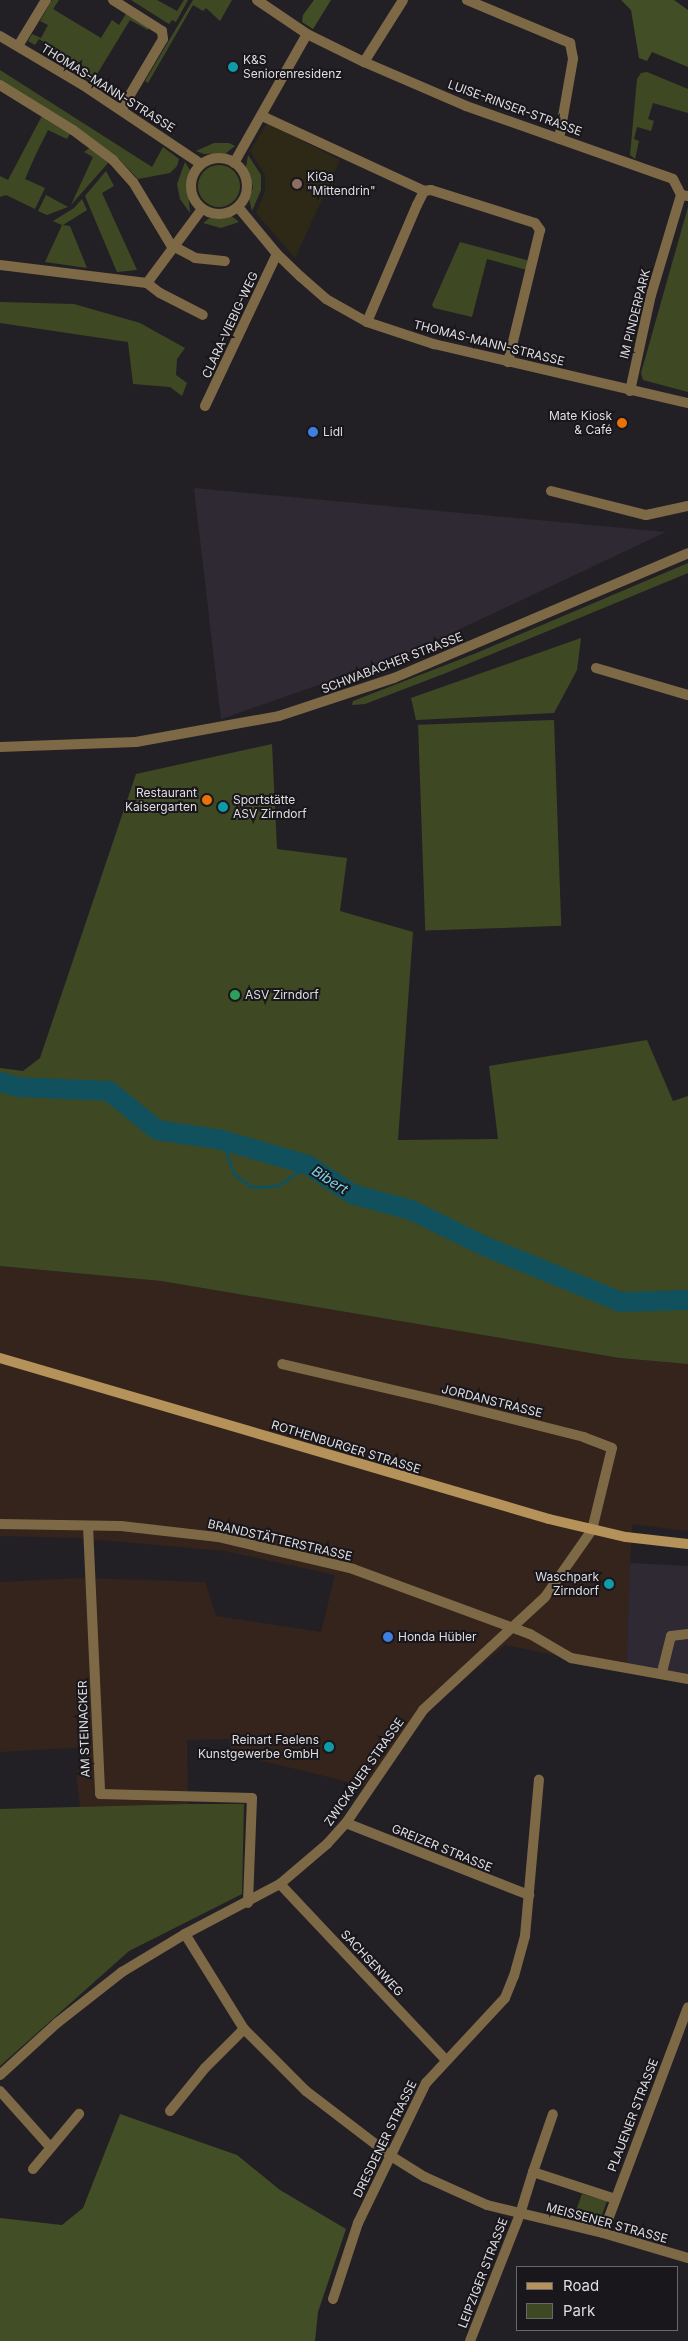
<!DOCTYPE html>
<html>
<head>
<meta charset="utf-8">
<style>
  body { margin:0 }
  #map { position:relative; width:688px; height:2341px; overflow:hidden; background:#232025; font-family:Inter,sans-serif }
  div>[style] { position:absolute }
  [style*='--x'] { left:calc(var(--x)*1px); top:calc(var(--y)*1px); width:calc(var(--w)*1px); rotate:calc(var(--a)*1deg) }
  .commercial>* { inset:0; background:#35241c }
  .built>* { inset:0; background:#2e2932 }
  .education>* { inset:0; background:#2e2817 }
  .green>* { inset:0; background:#3e4924; transform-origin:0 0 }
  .round { border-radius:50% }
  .forest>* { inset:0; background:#424e25 }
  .stream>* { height:3px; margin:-1.5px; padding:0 1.5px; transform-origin:1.5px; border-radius:1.5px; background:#11515e }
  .river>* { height:20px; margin:-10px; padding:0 10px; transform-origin:10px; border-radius:10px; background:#11515e }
  .minor>* { height:10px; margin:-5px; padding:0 5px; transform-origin:5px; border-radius:5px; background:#7e6947 }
  .minor>.ring { margin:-5px; padding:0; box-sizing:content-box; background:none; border:10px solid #7e6947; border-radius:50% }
  .tertiary>* { height:10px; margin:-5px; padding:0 5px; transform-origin:5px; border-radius:5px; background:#7e6947 }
  .secondary>* { height:10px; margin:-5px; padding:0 5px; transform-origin:5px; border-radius:5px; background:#b49259 }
  .dots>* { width:14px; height:14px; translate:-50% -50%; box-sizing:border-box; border:2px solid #19171b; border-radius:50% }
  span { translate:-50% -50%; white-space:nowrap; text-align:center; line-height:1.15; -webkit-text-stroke:4px #19171b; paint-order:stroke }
  .poi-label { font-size:12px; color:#dfdee1 }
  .left { translate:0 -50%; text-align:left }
  .right { translate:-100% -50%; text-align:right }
  .street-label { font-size:12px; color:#dfdee1 }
  .water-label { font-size:14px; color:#78d6eb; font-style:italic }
  .legend { position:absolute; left:516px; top:2266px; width:162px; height:65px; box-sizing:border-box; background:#19171b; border:1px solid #68676a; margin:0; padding:6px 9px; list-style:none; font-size:15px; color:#dfdee1 }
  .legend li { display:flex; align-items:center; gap:10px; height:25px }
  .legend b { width:25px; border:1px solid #68676a }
</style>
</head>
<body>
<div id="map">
  <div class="commercial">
    <div style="clip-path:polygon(0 1266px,161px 1281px,620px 1358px,688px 1364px,688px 1531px,632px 1524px,626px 1670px,505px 1645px,436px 1703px,369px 1787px,231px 1753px,229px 1739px,187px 1740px,188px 1804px,80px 1807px,76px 1774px,89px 1747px,0 1752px,0 1582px,81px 1578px,205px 1582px,216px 1616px,321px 1632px,335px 1575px,225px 1551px,78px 1538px,0 1536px)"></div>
  </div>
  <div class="built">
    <div style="clip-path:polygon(194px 488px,666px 532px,407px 654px,221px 719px)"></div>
    <div style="clip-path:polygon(630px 1563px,688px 1566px,688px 1683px,626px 1670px)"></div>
  </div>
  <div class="education">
    <div style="clip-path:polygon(267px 123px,340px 160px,295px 258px,256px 213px,265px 192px,265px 175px,250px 151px)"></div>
  </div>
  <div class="green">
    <div style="clip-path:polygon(52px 0,59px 0,53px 9px,101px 38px,112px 20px,119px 25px,127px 12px,149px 27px,148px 30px,130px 20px,94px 79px,108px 88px,107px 91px,83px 76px,87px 69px,39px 39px,35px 45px,28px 41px,32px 34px,41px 38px,48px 25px,40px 21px)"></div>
    <div style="clip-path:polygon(131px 0,157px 0,177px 11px,184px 0,188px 0,176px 22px,172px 20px,169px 24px)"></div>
    <div style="clip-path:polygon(193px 0,232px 0,220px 21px,206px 8px,203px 11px,193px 5px,148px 83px,145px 81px)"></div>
    <div style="clip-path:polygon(0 70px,152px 167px,163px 147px,179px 159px,177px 166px,170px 173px,138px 179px,119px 159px,0 82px)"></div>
    <div style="clip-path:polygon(647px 72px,688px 89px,688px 113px,653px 103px,648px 119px,654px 121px,651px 131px,637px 127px,634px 139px,639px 141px,635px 159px,630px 155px,637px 79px,641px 73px)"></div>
    <div style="clip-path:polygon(43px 114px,71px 132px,67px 139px,48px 130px,36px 154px,25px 179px,45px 188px,35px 209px,6px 195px,0 197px,0 176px,8px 180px)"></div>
    <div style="clip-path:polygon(214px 143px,229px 143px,235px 146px,226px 153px,204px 154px,196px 151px)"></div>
    <div style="clip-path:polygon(91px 147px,108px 163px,71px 205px,93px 157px,84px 152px)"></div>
    <div style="clip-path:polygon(248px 155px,261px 175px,261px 190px,252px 211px,249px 199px,253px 187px,246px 167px)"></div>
    <div style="clip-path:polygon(185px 162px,190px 170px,187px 180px,190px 213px,180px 199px,177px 184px)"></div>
    <div class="round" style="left:198px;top:165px;width:42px;height:42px"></div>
    <div style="clip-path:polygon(106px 171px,114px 186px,102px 193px,137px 270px,117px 272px,85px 196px)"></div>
    <div style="clip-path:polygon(46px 195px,68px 207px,47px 215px,38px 211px)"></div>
    <div style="clip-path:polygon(82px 199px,87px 210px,63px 225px,70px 226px,87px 268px,45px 262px,62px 225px,53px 221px,74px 208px)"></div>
    <div style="clip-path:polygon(688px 207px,688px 392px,643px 380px,641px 373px)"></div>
    <div style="clip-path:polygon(211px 217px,233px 217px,239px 222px,221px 228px,203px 223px)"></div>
    <div style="clip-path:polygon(460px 242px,530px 261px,527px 270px,487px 259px,472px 317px,434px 308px,432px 305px)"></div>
    <div style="clip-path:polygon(0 302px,74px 304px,140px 323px,185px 348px,177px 359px,176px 375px,187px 383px,182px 396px,170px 387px,133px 384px,128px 342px,0 323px)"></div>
    <div style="clip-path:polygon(688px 563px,688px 573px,446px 673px,365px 704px,352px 705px,353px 701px,474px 654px)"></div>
    <div style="clip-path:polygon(581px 638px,577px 670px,554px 713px,416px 720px,411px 698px)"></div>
    <div style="left:554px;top:720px;width:206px;height:136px;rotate:88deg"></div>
    <div style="clip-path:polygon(272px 744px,277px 849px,347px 858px,340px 911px,413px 932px,398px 1140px,498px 1139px,489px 1066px,647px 1040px,673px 1101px,688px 1096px,688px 1364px,620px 1358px,161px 1281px,0 1266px,0 1068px,23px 1071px,40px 1058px,136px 774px)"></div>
    <div style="clip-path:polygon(188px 1804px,244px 1804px,242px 1894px,129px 1951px,0 2066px,0 1809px)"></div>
    <div style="clip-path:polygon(582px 2194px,607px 2201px,600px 2220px,593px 2225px,573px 2219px)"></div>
  </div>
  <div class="forest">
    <div style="clip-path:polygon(314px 0,331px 0,313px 29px,302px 22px,303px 15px)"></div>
    <div style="clip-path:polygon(621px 0,674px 0,688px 10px,688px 67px,652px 52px,647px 61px,639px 58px,631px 10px)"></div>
    <div style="clip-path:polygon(120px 2114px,237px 2155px,280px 2190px,346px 2229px,318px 2312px,315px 2341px,0 2341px,0 2218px,62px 2225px,83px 2208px)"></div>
  </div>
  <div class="stream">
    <div style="--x:222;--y:1140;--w:36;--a:71"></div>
    <div style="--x:234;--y:1174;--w:21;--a:37"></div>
    <div style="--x:251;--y:1187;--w:26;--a:-2"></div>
    <div style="--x:277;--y:1186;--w:37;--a:-34"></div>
  </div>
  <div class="river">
    <div style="--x:0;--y:1082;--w:20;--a:15"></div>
    <div style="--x:19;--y:1087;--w:90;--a:2.5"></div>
    <div style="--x:109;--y:1091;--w:62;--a:39.1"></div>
    <div style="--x:157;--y:1130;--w:66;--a:8.7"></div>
    <div style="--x:222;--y:1140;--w:90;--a:16.2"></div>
    <div style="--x:308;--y:1165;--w:53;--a:33.4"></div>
    <div style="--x:352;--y:1194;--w:61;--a:15.2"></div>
    <div style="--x:411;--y:1210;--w:79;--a:26.2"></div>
    <div style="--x:482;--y:1245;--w:150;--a:22.3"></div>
    <div style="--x:621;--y:1302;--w:67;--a:-1.7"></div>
  </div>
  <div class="minor">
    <div style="--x:113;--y:0;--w:58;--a:32.3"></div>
    <div style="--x:162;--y:31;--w:8;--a:83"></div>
    <div style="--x:163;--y:39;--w:82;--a:120.6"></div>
    <div style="--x:257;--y:0;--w:60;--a:34.2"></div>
    <div style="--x:307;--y:34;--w:64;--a:26.2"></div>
    <div style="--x:364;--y:62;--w:111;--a:23.3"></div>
    <div style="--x:466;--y:106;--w:219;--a:19.4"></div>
    <div style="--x:673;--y:179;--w:18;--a:63"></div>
    <div style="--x:467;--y:0;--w:112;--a:22.7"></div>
    <div style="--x:570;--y:43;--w:16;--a:79"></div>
    <div style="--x:573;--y:59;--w:81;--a:99.9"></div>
    <div style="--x:0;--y:36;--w:96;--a:30.6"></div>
    <div style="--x:83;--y:85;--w:142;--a:33.8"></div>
    <div style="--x:18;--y:46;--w:54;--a:-58.7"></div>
    <div style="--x:364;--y:62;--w:73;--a:-57.8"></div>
    <div style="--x:0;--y:85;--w:86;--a:31.7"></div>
    <div style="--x:73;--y:130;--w:50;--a:36.9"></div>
    <div style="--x:113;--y:160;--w:30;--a:48"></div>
    <div style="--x:133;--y:182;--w:74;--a:58.9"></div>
    <div style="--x:171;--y:245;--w:27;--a:28"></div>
    <div style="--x:195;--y:258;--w:30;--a:6"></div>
    <div style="--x:262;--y:116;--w:179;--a:24.8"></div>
    <div class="ring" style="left:191px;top:158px;width:46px;height:46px"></div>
    <div style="--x:234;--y:163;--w:148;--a:-60.5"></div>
    <div style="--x:238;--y:207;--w:61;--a:50.3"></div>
    <div style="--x:277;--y:254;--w:33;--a:44"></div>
    <div style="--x:301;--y:277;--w:33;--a:41"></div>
    <div style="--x:326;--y:299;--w:47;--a:29.3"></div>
    <div style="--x:367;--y:322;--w:71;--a:18.2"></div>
    <div style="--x:434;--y:344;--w:261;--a:13.1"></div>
    <div style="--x:0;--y:265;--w:148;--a:7"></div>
    <div style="--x:147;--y:283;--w:92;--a:-53.4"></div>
    <div style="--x:147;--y:283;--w:16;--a:38"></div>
    <div style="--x:160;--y:293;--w:48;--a:27.1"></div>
    <div style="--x:367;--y:322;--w:127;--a:-66.9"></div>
    <div style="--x:417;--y:205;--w:16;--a:-63"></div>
    <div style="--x:424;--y:191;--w:7;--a:-8"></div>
    <div style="--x:431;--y:190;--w:109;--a:17.6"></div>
    <div style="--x:535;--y:223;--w:9;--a:54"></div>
    <div style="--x:540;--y:230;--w:136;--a:103.6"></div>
    <div style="--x:630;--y:391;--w:98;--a:-77.7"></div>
    <div style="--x:651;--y:295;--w:104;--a:-73.3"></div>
    <div style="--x:681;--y:195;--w:7;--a:8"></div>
    <div style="--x:205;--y:406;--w:168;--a:-64.7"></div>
    <div style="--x:551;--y:491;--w:98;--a:14.2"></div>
    <div style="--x:646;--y:515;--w:43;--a:-12.1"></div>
    <div style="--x:596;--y:668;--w:96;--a:16.4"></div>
    <div style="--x:0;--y:1524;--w:121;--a:0.9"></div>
    <div style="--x:121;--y:1526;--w:98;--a:6.5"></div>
    <div style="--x:218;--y:1537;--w:139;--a:13.3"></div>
    <div style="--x:353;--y:1569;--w:189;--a:20.2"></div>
    <div style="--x:530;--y:1634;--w:48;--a:30.3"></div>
    <div style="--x:571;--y:1658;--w:119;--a:10.2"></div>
    <div style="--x:88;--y:1526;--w:268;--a:87.4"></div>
    <div style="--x:100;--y:1794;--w:152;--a:1.5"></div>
    <div style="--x:252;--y:1798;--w:105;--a:92.2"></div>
    <div style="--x:662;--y:1672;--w:37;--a:-76"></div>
    <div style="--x:671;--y:1636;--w:17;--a:-7"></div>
    <div style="--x:346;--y:1823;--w:197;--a:21.5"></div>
    <div style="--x:280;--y:1884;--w:241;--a:46.7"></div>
    <div style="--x:185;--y:1934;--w:112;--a:58.2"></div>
    <div style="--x:244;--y:2029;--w:88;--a:45"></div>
    <div style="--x:306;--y:2091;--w:107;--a:37.4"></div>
    <div style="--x:391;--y:2156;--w:40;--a:32"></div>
    <div style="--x:425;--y:2177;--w:68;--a:24.3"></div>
    <div style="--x:487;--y:2205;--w:119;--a:13.6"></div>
    <div style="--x:603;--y:2233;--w:89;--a:16.4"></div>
    <div style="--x:0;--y:2075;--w:77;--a:-42.4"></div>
    <div style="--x:57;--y:2023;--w:83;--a:-38.1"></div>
    <div style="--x:122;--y:1972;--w:74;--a:-31.1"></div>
    <div style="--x:185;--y:1934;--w:107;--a:-27.8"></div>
    <div style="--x:280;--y:1884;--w:62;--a:-40.4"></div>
    <div style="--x:327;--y:1844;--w:28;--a:-48"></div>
    <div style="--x:346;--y:1823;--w:137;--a:-55.7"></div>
    <div style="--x:423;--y:1710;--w:166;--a:-42.8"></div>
    <div style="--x:545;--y:1597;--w:82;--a:-55"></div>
    <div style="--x:592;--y:1530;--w:84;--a:-76.3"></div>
    <div style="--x:612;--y:1448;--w:30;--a:-159"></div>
    <div style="--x:584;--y:1437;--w:147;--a:-165.9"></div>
    <div style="--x:441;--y:1401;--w:163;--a:-166.9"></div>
    <div style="--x:0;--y:2091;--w:75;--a:48.2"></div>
    <div style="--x:170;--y:2111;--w:55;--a:-50.9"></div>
    <div style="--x:205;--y:2068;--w:55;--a:-45"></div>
    <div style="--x:33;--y:2169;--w:72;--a:-50.1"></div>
    <div style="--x:533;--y:2172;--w:61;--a:-71"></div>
    <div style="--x:603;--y:2233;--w:241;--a:-69.4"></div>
    <div style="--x:333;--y:2299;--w:80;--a:-71.8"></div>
    <div style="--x:358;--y:2223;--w:156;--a:-64.1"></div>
    <div style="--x:426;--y:2083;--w:116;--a:-47.1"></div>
    <div style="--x:505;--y:1998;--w:24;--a:-68"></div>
    <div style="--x:514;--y:1976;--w:41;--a:-74.6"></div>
    <div style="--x:525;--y:1936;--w:157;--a:-84.9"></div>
    <div style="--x:470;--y:2341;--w:136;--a:-68.5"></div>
    <div style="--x:520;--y:2214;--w:44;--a:-72.8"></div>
    <div style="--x:533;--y:2172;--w:86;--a:18.2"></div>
  </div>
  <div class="tertiary">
    <div style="--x:0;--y:747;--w:136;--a:-2.1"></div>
    <div style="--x:136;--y:742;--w:145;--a:-10.3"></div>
    <div style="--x:279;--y:716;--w:121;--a:-18.3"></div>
    <div style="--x:394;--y:678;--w:319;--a:-23"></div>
  </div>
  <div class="secondary">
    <div style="--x:0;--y:1358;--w:572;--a:16.34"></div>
    <div style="--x:549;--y:1519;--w:79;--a:13.2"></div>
    <div style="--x:626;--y:1537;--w:62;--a:6.4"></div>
  </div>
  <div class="dots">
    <div style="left:233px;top:67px;background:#0f9aa8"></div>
    <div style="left:297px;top:184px;background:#8d6e63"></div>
    <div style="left:622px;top:423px;background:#e8710a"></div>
    <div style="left:313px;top:432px;background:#3f7fe0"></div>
    <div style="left:207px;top:800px;background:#e8710a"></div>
    <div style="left:223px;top:807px;background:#0f9aa8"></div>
    <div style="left:235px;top:995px;background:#2e9e5b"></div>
    <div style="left:609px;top:1584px;background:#0f9aa8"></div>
    <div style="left:388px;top:1637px;background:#3f7fe0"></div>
    <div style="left:329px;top:1747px;background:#0f9aa8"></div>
  </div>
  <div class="poi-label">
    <span class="left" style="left:243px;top:67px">K&amp;S<br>Seniorenresidenz</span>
    <span class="left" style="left:307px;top:184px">KiGa<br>"Mittendrin"</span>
    <span class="right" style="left:612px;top:423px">Mate Kiosk<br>&amp; Café</span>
    <span class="left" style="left:323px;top:432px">Lidl</span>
    <span class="right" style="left:197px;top:800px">Restaurant<br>Kaisergarten</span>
    <span class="left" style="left:233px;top:807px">Sportstätte<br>ASV Zirndorf</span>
    <span class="left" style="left:245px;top:995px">ASV Zirndorf</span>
    <span class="right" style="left:599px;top:1584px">Waschpark<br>Zirndorf</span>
    <span class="left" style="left:398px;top:1637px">Honda Hübler</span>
    <span class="right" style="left:319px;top:1747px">Reinart Faelens<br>Kunstgewerbe GmbH</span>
  </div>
  <div class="street-label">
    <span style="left:108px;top:88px;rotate:32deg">THOMAS-MANN-STRASSE</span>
    <span style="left:515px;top:108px;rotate:20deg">LUISE-RINSER-STRASSE</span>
    <span style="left:635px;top:314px;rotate:-76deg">IM PINDERPARK</span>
    <span style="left:230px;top:325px;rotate:-65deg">CLARA-VIEBIG-WEG</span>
    <span style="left:489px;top:343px;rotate:14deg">THOMAS-MANN-STRASSE</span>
    <span style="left:392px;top:663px;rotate:-21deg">SCHWABACHER STRASSE</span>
    <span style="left:492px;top:1401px;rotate:14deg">JORDANSTRASSE</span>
    <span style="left:346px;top:1447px;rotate:17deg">ROTHENBURGER STRASSE</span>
    <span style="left:280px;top:1540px;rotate:13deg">BRANDSTÄTTERSTRASSE</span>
    <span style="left:84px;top:1729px;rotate:-92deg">AM STEINACKER</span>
    <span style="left:364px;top:1772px;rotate:-55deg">ZWICKAUER STRASSE</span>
    <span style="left:442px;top:1848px;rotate:22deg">GREIZER STRASSE</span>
    <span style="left:372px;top:1963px;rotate:47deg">SACHSENWEG</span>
    <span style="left:633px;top:2115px;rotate:-69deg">PLAUENER STRASSE</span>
    <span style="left:385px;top:2139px;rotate:-64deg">DRESDENER STRASSE</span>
    <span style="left:607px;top:2223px;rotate:15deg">MEISSENER STRASSE</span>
    <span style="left:483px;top:2273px;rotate:-69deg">LEIPZIGER STRASSE</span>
  </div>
  <div class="water-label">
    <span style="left:330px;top:1180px;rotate:33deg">Bibert</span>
  </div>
  <ul class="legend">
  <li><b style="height:6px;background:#b49259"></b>Road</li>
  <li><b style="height:14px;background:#3e4924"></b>Park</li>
  </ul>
</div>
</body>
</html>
